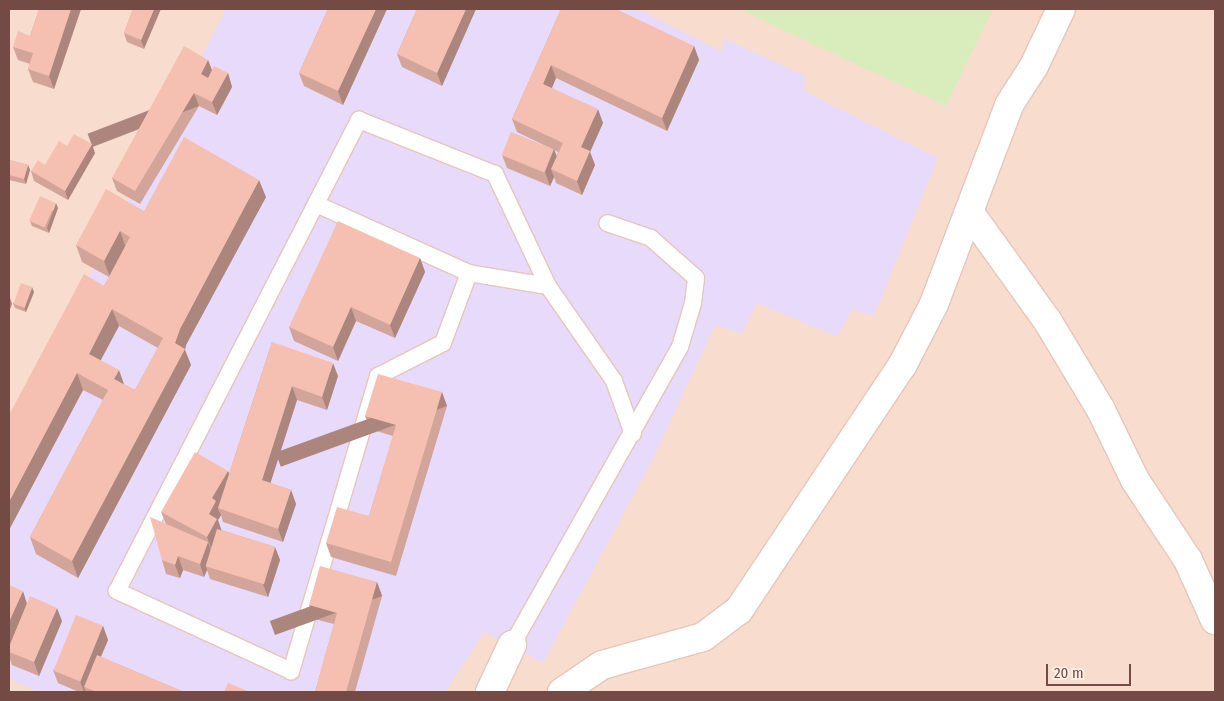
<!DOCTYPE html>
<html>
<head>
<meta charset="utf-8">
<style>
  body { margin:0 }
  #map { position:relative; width:1224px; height:701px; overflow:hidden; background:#feeadd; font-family:"Fira Sans Condensed",sans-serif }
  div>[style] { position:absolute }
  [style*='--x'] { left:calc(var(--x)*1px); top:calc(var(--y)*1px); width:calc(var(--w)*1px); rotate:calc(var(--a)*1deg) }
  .residential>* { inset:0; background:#f8ddce; transform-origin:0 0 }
  .education>* { inset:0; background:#e7dafa }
  .green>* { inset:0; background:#d9ecbb }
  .roads { filter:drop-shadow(1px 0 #e4c6bc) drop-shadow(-1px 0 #e4c6bc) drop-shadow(0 1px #e4c6bc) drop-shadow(0 -1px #e4c6bc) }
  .service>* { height:16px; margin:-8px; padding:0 8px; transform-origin:8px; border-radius:8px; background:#fff }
  .minor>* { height:28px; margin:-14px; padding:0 14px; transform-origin:14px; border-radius:14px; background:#fff }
  .wall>* { inset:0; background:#d3a499 }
  .shaded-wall>* { inset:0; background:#ac867d; transform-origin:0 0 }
  .building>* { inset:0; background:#f5bfb2; transform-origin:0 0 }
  span { translate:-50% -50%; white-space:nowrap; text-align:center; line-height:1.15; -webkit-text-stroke:4.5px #ffefe4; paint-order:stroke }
  .frame { position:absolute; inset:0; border:10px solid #744b44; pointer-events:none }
  .scale { position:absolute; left:1046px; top:664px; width:85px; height:22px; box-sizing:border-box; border:2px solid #744b44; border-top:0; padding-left:6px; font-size:15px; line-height:18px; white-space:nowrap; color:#744b44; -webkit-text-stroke:4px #ffefe4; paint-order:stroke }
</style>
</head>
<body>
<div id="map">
  <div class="residential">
    <div style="left:9px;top:9px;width:1206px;height:683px"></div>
  </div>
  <div class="education">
    <div style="clip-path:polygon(226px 9px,638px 9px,721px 51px,725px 39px,806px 76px,804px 91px,938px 158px,874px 316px,852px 310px,837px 337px,757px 303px,742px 334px,715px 325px,652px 461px,543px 663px,484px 632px,446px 692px,37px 692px,9px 678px,9px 434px)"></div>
  </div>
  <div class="green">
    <div style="clip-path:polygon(738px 9px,993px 9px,946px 106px)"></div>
  </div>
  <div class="roads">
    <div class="service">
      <div style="--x:316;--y:204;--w:168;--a:24.3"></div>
      <div style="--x:548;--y:286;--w:80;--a:-170.7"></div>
      <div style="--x:469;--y:273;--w:75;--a:110.4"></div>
      <div style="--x:443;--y:343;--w:73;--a:153.1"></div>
      <div style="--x:378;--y:376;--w:308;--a:106.4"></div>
      <div style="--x:291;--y:671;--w:192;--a:-155.3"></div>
      <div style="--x:117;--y:591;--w:530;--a:-62.81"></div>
      <div style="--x:359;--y:120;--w:146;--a:21.7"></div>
      <div style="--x:495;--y:174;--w:124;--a:64.7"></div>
      <div style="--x:548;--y:286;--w:116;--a:55.2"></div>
      <div style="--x:614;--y:381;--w:56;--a:70.3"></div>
      <div style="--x:512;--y:645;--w:342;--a:-60.6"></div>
      <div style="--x:680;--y:347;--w:46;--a:-73.5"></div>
      <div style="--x:693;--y:303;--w:25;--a:-83"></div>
      <div style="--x:696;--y:278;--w:60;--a:-138.4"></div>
      <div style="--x:651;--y:238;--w:46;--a:-161.2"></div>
    </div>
    <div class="minor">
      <div style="--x:970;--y:213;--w:132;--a:54.3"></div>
      <div style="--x:1047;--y:320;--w:105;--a:59"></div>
      <div style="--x:1101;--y:410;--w:78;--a:64.1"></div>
      <div style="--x:1135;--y:480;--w:96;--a:56.5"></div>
      <div style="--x:1188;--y:560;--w:66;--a:65.8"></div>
      <div style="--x:490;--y:692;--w:52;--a:-64.9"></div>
      <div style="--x:562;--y:692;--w:48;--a:-34"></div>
      <div style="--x:602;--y:665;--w:105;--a:-15.5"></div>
      <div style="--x:703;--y:637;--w:45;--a:-36.9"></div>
      <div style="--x:739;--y:610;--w:293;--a:-56.3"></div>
      <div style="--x:902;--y:366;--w:70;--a:-62.7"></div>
      <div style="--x:934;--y:304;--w:213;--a:-69.3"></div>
      <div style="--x:1009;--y:105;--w:46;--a:-57.3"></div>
      <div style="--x:1034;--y:66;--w:63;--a:-64.7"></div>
    </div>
  </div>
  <div class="wall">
    <div style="clip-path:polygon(39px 9px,81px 9px,54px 89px,33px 82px,28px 69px,30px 64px,18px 60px,13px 47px,30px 36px)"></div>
    <div style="clip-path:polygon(133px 9px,144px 49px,127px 42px,124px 33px)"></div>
    <div style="clip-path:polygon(328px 9px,387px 9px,343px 105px,304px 86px,299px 73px)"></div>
    <div style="clip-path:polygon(417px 9px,476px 9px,442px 86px,402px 67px,397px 54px)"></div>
    <div style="clip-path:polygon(evenodd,561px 9px,694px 46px,699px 60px,667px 131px,556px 78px,552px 88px,603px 123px,590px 152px,595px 165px,582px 195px,556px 183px,554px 177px,550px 186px,507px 168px,502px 155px,550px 148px,517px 132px,512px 119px,561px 9px,554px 150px,558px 152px,557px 156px,554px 150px)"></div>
    <div style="clip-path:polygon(208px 60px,212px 70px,228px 73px,232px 87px,217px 115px,199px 106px,140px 204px,117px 191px,112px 178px)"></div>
    <div style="clip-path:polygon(67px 146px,95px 153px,68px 200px,34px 181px,31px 171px,45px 165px)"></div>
    <div style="clip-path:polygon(9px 160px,28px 165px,30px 170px,26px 184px,9px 180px)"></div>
    <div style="clip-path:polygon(evenodd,266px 197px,186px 345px,185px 350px,191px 365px,78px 578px,36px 554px,30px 537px,103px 400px,83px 390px,9px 530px,9px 415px,104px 286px,109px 277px,82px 262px,76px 245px,144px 211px,266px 197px,119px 326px,158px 348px,135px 390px,123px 384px,100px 360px,119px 326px)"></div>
    <div style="clip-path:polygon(58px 208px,49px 233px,32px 226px,30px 221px)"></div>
    <div style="clip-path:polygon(420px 258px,425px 272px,395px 338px,356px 321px,338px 361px,294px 341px,289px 327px)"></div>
    <div style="clip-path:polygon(34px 292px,26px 312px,15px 308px,13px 303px)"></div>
    <div style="clip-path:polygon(272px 342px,338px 376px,327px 410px,297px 400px,270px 483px,291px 490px,296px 504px,283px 542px,223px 522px,221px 515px,218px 520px,221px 530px,275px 547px,280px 560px,268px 597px,210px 579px,207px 570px,204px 577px,183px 570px,180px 578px,166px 574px,162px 560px,166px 524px,161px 512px,228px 471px,229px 474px)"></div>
    <div style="clip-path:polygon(447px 406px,396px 576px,331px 557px,326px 543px,369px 516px,393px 436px,370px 429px,365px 416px)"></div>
    <div style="clip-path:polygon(377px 582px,382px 596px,355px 692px,315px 692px,334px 624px,314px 619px,309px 605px)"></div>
    <div style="clip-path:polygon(9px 585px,27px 604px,62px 621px,39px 676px,12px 665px,9px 656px)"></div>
    <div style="clip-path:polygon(103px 626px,108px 640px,101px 657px,184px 692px,79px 692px,58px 683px,53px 670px)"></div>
  </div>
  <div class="shaded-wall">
    <div style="clip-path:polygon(71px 9px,81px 9px,54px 89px,49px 76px)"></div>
    <div style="clip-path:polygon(154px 9px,161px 9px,144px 49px,141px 40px)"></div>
    <div style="clip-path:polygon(376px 9px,387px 9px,343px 105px,338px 91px)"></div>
    <div style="clip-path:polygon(466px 9px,476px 9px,442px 86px,437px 73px)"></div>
    <div style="clip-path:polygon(694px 46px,699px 60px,667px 131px,662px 118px)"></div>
    <div style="clip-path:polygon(208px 60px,213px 73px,206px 88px,201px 74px)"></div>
    <div style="clip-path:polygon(551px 65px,556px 78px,548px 97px,543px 84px)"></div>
    <div style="clip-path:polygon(228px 73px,232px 87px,217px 115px,212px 102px)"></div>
    <div style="left:194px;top:93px;width:14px;height:114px;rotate:69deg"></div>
    <div style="clip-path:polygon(598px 109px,603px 123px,590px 152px,595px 165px,582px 195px,577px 181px,581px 147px)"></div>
    <div style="clip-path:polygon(92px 144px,95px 153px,68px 200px,65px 191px)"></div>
    <div style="clip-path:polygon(554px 149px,559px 163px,551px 169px,554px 177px,550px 186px,545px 172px)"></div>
    <div style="clip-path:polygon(28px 165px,30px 170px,26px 184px,24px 179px)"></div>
    <div style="clip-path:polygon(259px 180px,266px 197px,186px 345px,185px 350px,191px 365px,78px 578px,72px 561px,175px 343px,180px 329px)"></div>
    <div style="clip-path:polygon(56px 203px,58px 208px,49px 233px,47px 228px)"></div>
    <div style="clip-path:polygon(120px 231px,126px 248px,110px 277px,104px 261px)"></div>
    <div style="clip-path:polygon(420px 258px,425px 272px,395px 338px,390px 325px)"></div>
    <div style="clip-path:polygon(32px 287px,34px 292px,26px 312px,24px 307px)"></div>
    <div style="clip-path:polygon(9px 295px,12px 304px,9px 312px)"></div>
    <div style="clip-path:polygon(351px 307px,356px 321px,338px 361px,333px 347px)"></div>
    <div style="clip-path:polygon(112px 309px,119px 326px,95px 371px,89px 354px)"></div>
    <div style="clip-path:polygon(333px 363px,338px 376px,327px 410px,322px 397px)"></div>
    <div style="clip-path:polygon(119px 370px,125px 387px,114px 379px)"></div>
    <div style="clip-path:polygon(77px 373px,83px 390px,9px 530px,9px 502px)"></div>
    <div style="clip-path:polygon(292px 386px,297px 400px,267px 494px,262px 480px)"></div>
    <div style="left:442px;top:392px;width:15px;height:177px;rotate:70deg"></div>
    <div style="clip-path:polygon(228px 471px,233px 484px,218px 509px,221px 515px,218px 520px,222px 532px,212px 551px,207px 537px,209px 514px,212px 498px)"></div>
    <div style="clip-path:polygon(291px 490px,296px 504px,283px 542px,278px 529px)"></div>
    <div style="clip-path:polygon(208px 542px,213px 556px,206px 566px,207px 570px,204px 577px,200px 564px)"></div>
    <div style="clip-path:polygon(275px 547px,280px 560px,268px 597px,263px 584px)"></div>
    <div style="clip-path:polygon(178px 556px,183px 570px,180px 578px,175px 565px)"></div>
    <div style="left:377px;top:582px;width:15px;height:114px;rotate:70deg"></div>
    <div style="clip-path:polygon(23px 591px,27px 604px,9px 647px,9px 622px)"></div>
    <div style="clip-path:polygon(57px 608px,62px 621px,39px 676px,34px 662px)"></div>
    <div style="clip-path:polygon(103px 626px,108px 640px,87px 688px,84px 687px,86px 692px,84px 692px,80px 681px)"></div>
  </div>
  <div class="building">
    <div style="clip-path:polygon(39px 9px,71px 9px,49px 76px,28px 69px,33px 53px,13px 47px,18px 31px,30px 36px)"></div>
    <div style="clip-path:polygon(133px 9px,154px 9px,141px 40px,124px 33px)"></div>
    <div style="clip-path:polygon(328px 9px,376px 9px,338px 91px,299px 73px)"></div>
    <div style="clip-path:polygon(417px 9px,466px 9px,437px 73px,397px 54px)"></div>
    <div style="clip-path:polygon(561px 9px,616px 9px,694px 46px,662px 118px,551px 65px,543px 84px,598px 109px,581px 147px,590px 151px,577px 181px,551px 169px,563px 143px,512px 119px)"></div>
    <div style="clip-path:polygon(184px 46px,208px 60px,201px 74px,208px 78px,214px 66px,228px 73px,212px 102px,194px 93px,135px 191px,112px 178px)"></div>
    <div style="left:511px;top:132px;width:46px;height:25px;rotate:22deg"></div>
    <div style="clip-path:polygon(74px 134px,92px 144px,65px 191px,31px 171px,38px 160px,45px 165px,59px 141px,67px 146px)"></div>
    <div style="clip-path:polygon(evenodd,184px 137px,259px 180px,180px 329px,175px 343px,185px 349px,72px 561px,30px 537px,108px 390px,77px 373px,9px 502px,9px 415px,84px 274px,104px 286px,130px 237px,120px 231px,104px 261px,76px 245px,106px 189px,144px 211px,184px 137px,112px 309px,163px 338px,135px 390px,114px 379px,119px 370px,89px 354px,112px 309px)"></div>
    <div style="clip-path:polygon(9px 160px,28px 165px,24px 179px,9px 175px)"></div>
    <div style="left:40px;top:196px;width:17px;height:27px;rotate:24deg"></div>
    <div style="clip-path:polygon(338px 221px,420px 258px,390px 325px,351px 307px,333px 347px,289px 327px)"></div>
    <div style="left:21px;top:283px;width:12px;height:22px;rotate:20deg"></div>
    <div style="clip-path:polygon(272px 342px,333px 363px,322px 397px,292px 386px,262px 480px,291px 490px,278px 529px,218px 508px)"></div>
    <div style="clip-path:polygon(378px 374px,442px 392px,391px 562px,326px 543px,337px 507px,369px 516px,396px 425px,365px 416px)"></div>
    <div style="clip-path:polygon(195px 452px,228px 471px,212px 498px,216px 501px,209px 514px,217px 519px,207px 537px,161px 512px)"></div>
    <div style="clip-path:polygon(150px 517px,208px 542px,200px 564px,178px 556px,175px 565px,162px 560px)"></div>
    <div style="left:217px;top:529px;width:61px;height:39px;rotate:17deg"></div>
    <div style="clip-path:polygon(320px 566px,377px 582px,346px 692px,315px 692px,337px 613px,309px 605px)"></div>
    <div style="clip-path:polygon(9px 585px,23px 591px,9px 622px)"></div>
    <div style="clip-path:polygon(30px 596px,57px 608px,34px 662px,9px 652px,9px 647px)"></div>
    <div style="left:76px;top:615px;width:29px;height:60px;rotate:22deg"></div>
    <div style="clip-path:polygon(97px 655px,184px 692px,97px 692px,84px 687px)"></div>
    <div style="clip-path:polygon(228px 683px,250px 692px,224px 692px)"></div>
  </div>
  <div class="frame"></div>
  <div class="scale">20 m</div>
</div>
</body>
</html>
